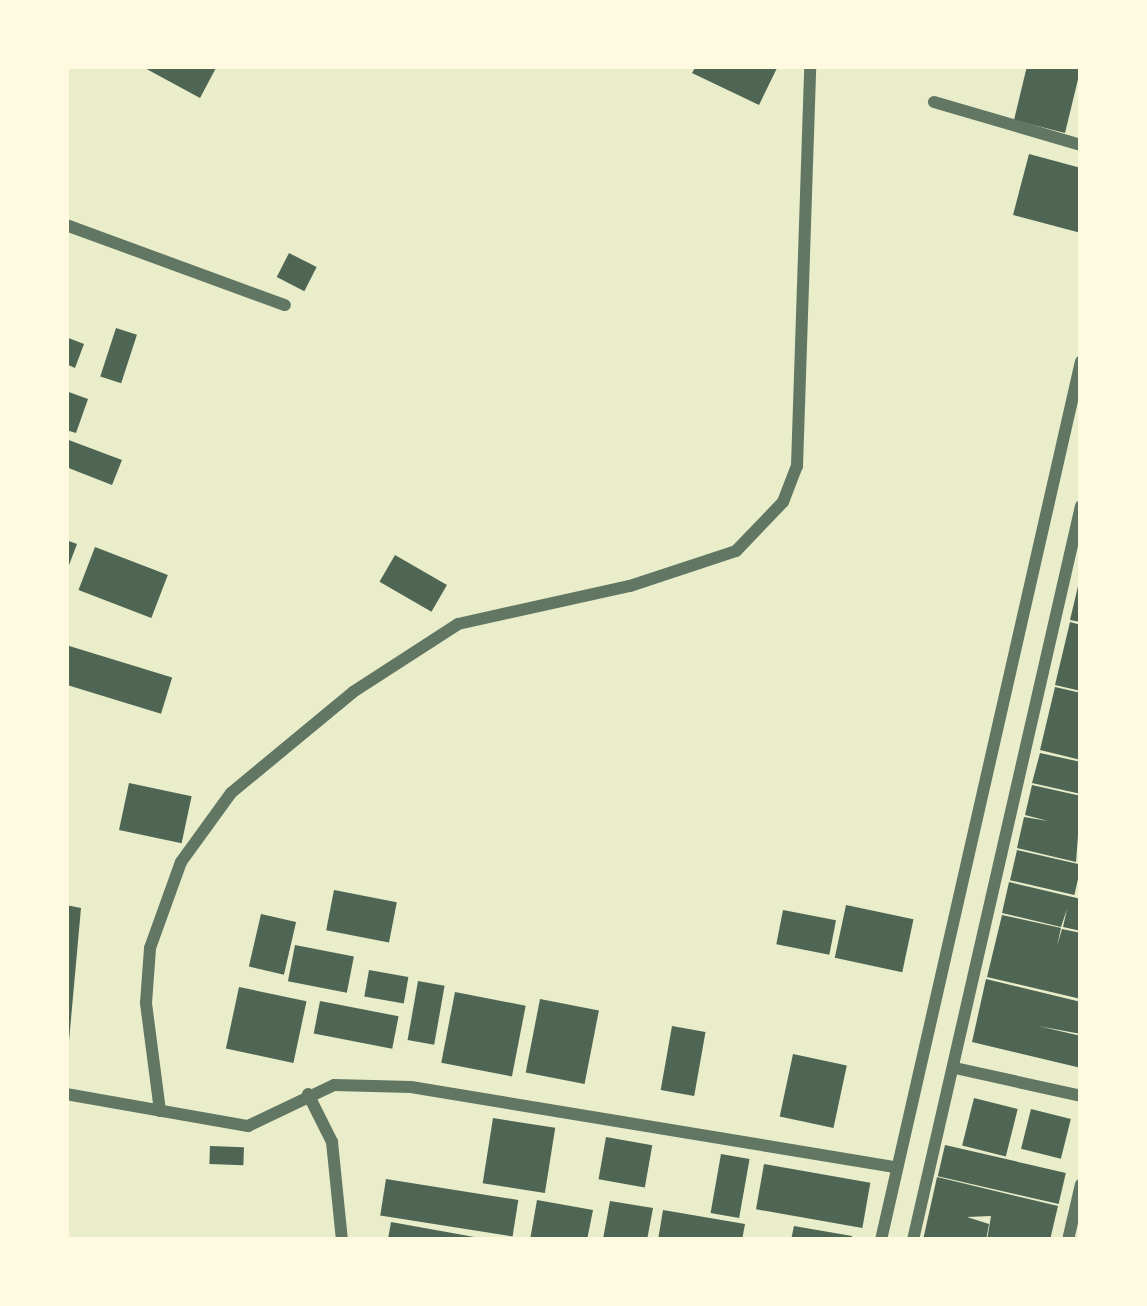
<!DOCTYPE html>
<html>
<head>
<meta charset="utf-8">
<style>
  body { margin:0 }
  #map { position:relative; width:1147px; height:1306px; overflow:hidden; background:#e9edc9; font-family:"PT Serif",serif }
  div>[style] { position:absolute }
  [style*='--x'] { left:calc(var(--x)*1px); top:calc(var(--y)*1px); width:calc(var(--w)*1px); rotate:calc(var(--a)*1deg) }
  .building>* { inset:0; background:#4f6655; transform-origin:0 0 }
  .minor>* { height:12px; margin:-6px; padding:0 6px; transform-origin:6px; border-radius:6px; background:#617663 }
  span { translate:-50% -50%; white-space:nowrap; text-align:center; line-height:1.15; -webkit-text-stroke:12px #fefae0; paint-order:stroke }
  .frame { position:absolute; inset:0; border:69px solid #fefae0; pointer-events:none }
</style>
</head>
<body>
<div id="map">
  <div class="building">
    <div style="clip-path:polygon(141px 66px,217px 66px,200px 98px)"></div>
    <div style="clip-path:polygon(696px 66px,778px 66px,759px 105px,692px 73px)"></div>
    <div style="clip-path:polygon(1027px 66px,1081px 67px,1065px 133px,1014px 120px)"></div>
    <div style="clip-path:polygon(1029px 154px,1081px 168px,1081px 233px,1013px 215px)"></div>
    <div style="left:289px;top:253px;width:31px;height:27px;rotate:27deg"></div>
    <div style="left:116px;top:328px;width:22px;height:51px;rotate:18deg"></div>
    <div style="clip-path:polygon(66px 337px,84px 344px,75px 368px,66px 364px)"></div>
    <div style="clip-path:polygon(66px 391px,88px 399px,76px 433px,66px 430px)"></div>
    <div style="clip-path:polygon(66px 439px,122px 460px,112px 485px,66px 467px)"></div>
    <div style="clip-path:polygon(66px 540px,77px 544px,66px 573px)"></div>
    <div style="left:95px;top:547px;width:78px;height:46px;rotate:21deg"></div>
    <div style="left:395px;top:555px;width:60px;height:31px;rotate:30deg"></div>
    <div style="clip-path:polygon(1079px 582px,1081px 583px,1081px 622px,1070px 620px)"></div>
    <div style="clip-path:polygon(1070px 622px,1081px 625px,1081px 691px,1055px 685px)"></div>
    <div style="left:66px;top:645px;width:111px;height:38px;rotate:17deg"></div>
    <div style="clip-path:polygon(1055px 687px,1081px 693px,1081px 760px,1040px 750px)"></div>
    <div style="clip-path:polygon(1040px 753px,1081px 762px,1081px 794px,1032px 783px)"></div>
    <div style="left:129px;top:783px;width:64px;height:48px;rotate:12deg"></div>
    <div style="clip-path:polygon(1032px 785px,1081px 796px,1076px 862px,1017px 848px,1024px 817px,1048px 821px,1025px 815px)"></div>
    <div style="left:1017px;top:850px;width:66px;height:31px;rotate:13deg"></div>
    <div style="clip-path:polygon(1009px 882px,1081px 899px,1081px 931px,1063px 927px,1067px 909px,1061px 927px,1002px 913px)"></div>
    <div style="left:334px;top:890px;width:64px;height:41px;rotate:11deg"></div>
    <div style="clip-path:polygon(66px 905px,81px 908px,69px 1041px,66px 1041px)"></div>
    <div style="left:846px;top:905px;width:69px;height:54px;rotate:12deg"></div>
    <div style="left:783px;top:910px;width:54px;height:35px;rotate:11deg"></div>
    <div style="left:261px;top:914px;width:36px;height:54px;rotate:13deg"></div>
    <div style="clip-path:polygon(1002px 915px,1061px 928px,1057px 946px,1062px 929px,1081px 933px,1081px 999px,987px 977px)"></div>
    <div style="left:295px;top:945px;width:60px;height:37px;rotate:11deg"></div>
    <div style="left:369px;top:970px;width:40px;height:27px;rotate:10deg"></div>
    <div style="clip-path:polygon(986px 979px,1081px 1002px,1081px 1034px,1038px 1026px,1081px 1036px,1081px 1068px,972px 1042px)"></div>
    <div style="left:418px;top:981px;width:27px;height:60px;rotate:10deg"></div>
    <div style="left:239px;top:987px;width:69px;height:63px;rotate:12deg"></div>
    <div style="left:455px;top:992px;width:72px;height:72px;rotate:11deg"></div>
    <div style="left:540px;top:999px;width:60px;height:75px;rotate:11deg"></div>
    <div style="left:320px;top:1001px;width:80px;height:33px;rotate:11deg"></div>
    <div style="left:672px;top:1026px;width:34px;height:65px;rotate:10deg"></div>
    <div style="left:793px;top:1054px;width:55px;height:64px;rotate:12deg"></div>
    <div style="left:974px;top:1098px;width:45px;height:49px;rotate:14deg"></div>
    <div style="left:1031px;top:1109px;width:41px;height:41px;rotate:14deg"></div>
    <div style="left:493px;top:1118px;width:63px;height:66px;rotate:9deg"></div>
    <div style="left:606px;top:1137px;width:47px;height:43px;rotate:10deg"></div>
    <div style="left:945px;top:1145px;width:124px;height:32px;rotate:13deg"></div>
    <div style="left:210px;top:1146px;width:34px;height:18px;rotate:2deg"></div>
    <div style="left:721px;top:1154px;width:29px;height:60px;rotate:10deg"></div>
    <div style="left:764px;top:1164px;width:108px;height:46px;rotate:10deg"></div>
    <div style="clip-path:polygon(937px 1177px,1058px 1206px,1050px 1240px,987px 1240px,991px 1216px,967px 1217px,989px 1224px,986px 1240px,923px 1240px)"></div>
    <div style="left:386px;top:1179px;width:134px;height:37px;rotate:9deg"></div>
    <div style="clip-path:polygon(537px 1200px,593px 1210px,587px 1240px,530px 1240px)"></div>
    <div style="clip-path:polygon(610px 1201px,653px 1208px,647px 1240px,603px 1239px)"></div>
    <div style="clip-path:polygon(663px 1210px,745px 1224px,742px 1240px,658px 1240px)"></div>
    <div style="clip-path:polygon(391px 1222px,480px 1238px,479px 1240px,388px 1239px)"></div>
    <div style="clip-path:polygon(794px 1226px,852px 1236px,852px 1240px,791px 1240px)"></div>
  </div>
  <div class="minor">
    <div style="--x:934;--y:102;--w:153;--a:16.3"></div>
    <div style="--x:66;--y:225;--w:233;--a:20.1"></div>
    <div style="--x:955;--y:1068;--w:129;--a:12.5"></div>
    <div style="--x:66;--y:1094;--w:185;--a:10"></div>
    <div style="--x:248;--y:1126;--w:95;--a:-25.5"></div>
    <div style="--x:334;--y:1085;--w:77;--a:1.5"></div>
    <div style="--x:411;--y:1087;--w:492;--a:9.4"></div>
    <div style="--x:308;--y:1094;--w:54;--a:63.4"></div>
    <div style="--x:332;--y:1142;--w:99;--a:84.2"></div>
    <div style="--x:160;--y:1111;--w:109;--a:-97.4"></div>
    <div style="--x:146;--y:1003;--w:55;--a:-85.8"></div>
    <div style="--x:150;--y:948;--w:91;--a:-70.2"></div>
    <div style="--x:181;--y:862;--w:85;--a:-54.1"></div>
    <div style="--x:231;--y:793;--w:158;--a:-39.6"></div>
    <div style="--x:353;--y:692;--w:125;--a:-32.9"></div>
    <div style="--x:458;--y:624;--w:176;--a:-12.5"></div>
    <div style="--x:630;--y:586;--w:112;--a:-18.3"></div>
    <div style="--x:736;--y:551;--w:68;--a:-46.2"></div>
    <div style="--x:783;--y:502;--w:39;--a:-69"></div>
    <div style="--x:797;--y:466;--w:400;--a:-88.1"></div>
    <div style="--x:881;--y:1240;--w:901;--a:-77.18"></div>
    <div style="--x:913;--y:1240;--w:753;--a:-77.11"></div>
    <div style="--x:1068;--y:1240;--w:57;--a:-76.9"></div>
  </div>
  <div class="frame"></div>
</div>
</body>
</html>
